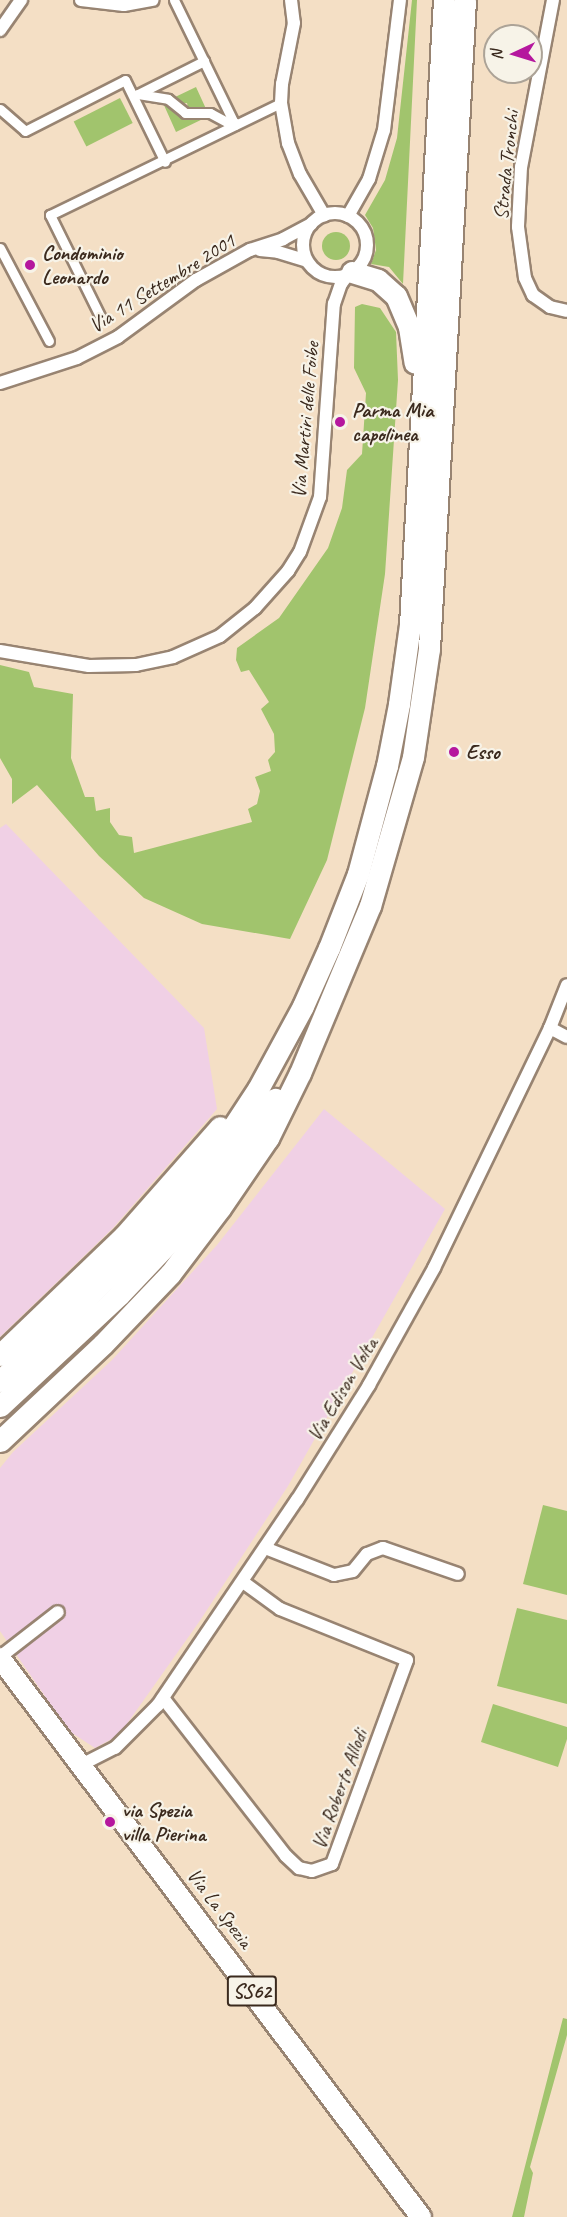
<!DOCTYPE html>
<html>
<head>
<meta charset="utf-8">
<style>
  body { margin:0 }
  #map { position:relative; width:567px; height:2217px; overflow:hidden; background:#f4dfc5; font-family:Caveat,sans-serif }
  div>[style] { position:absolute }
  [style*='--x'] { left:calc(var(--x)*1px); top:calc(var(--y)*1px); width:calc(var(--w)*1px); rotate:calc(var(--a)*1deg) }
  .built>* { inset:0; background:#f0d0e5 }
  .green>* { inset:0; background:#a1c46d; transform-origin:0 0 }
  .round { border-radius:50% }
  .roads { filter:drop-shadow(2px 0 #988472) drop-shadow(-2px 0 #988472) drop-shadow(0 2px #988472) drop-shadow(0 -2px #988472) }
  .pedestrian>* { height:9px; margin:-4.5px; padding:0 4.5px; transform-origin:4.5px; border-radius:4.5px; background:#fff }
  .minor>* { height:12px; margin:-6px; padding:0 6px; transform-origin:6px; border-radius:6px; background:#fff }
  .minor>.ring { margin:-6px; padding:0; box-sizing:content-box; background:none; border:12px solid #fff; border-radius:50% }
  .primary>* { height:20px; margin:-10px; padding:0 10px; transform-origin:10px; border-radius:10px; background:#fff }
  .trunk>* { height:21px; margin:-10.5px; padding:0 10.5px; transform-origin:10.5px; border-radius:10.5px; background:#fff }
  .dots>* { width:16px; height:16px; translate:-50% -50%; box-sizing:border-box; border:3px solid #f7f3e8; border-radius:50% }
  span { translate:-50% -50%; white-space:nowrap; text-align:center; line-height:1.15; -webkit-text-stroke:4.5px #f7f3e8; paint-order:stroke }
  .shield-label span { padding:2px 4px; background:#f7f3e8; border:2px solid; border-radius:4px; -webkit-text-stroke-width:0 }
  .shield-label { font-size:20px; color:#3b2a1e; font-weight:700 }
  .street-label { font-size:21px; color:#3b2a1e }
  .poi-label { font-size:21px; color:#3b2a1e; font-weight:700 }
  .left { translate:0 -50%; text-align:left }
  .north { position:absolute; left:483px; top:24px; width:60px; height:60px; box-sizing:border-box; background:#f7f3e8; border:2px solid #aca397; border-radius:50%; rotate:266deg; font-size:16px; font-weight:700; line-height:24px; text-align:center; color:#3b2a1e }
  .north::after { content:''; display:block; margin:auto; width:21px; height:27px; background:#b5179e; clip-path:polygon(50% 0,100% 100%,50% 72%,0 100%) }
</style>
</head>
<body>
<div id="map">
  <div class="built">
    <div style="clip-path:polygon(6px 824px,204px 1028px,217px 1109px,113px 1228px,0 1337px,0 828px)"></div>
    <div style="clip-path:polygon(324px 1109px,445px 1209px,288px 1486px,199px 1622px,119px 1735px,95px 1748px,69px 1731px,0 1631px,0 1468px,13px 1452px,112px 1360px,217px 1245px)"></div>
  </div>
  <div class="green">
    <div style="clip-path:polygon(412px 0,417px 0,403px 284px,389px 267px,371px 264px,376px 250px,373px 228px,365px 215px,385px 180px,397px 138px)"></div>
    <div style="clip-path:polygon(196px 87px,207px 111px,189px 112px,187px 103px,180px 104px,171px 99px)"></div>
    <div style="left:120px;top:98px;width:28px;height:52px;rotate:63deg"></div>
    <div style="clip-path:polygon(166px 102px,181px 116px,209px 116px,176px 132px,163px 103px)"></div>
    <div class="round" style="left:322px;top:232px;width:28px;height:28px"></div>
    <div style="clip-path:polygon(362px 304px,380px 308px,396px 332px,398px 380px,385px 574px,365px 708px,327px 860px,290px 939px,202px 924px,144px 898px,99px 856px,37px 785px,12px 804px,12px 779px,0 758px,0 665px,29px 672px,34px 687px,73px 694px,71px 758px,85px 797px,94px 797px,96px 811px,110px 808px,110px 822px,119px 835px,132px 837px,134px 853px,252px 822px,248px 809px,257px 804px,260px 791px,255px 777px,271px 771px,268px 760px,275px 752px,274px 734px,261px 709px,269px 702px,249px 670px,241px 672px,236px 660px,237px 648px,279px 618px,328px 548px,342px 508px,347px 470px,362px 454px,366px 393px,354px 368px,355px 307px)"></div>
    <div style="clip-path:polygon(543px 1505px,567px 1511px,567px 1595px,523px 1584px)"></div>
    <div style="clip-path:polygon(517px 1608px,567px 1620px,567px 1704px,497px 1686px)"></div>
    <div style="clip-path:polygon(493px 1704px,567px 1727px,567px 1739px,558px 1767px,481px 1742px)"></div>
    <div style="clip-path:polygon(563px 2018px,567px 2019px,567px 2035px,530px 2167px,533px 2173px,524px 2217px,512px 2217px)"></div>
  </div>
  <div class="roads">
    <div class="pedestrian">
      <div style="--x:174;--y:0;--w:139;--a:64"></div>
      <div style="--x:138;--y:94;--w:30;--a:9"></div>
      <div style="--x:168;--y:99;--w:22;--a:39"></div>
      <div style="--x:185;--y:113;--w:25;--a:0"></div>
      <div style="--x:210;--y:113;--w:19;--a:28"></div>
      <div style="--x:227;--y:122;--w:7;--a:0"></div>
      <div style="--x:138;--y:94;--w:74;--a:-26.6"></div>
      <div style="--x:0;--y:109;--w:33;--a:41"></div>
      <div style="--x:25;--y:131;--w:112;--a:-27"></div>
      <div style="--x:125;--y:80;--w:91;--a:64"></div>
      <div style="--x:0;--y:248;--w:105;--a:62.2"></div>
      <div style="--x:100;--y:316;--w:113;--a:-116.3"></div>
      <div style="--x:50;--y:215;--w:257;--a:-25.9"></div>
    </div>
    <div class="minor">
      <div style="--x:81;--y:0;--w:43;--a:6.6"></div>
      <div style="--x:124;--y:5;--w:29;--a:-10"></div>
      <div style="--x:291;--y:0;--w:23;--a:83"></div>
      <div style="--x:294;--y:23;--w:62;--a:101.1"></div>
      <div style="--x:282;--y:84;--w:19;--a:93"></div>
      <div style="--x:281;--y:103;--w:41;--a:80.1"></div>
      <div style="--x:288;--y:143;--w:33;--a:69"></div>
      <div style="--x:300;--y:174;--w:48;--a:59.7"></div>
      <div style="--x:553;--y:0;--w:170;--a:100.8"></div>
      <div style="--x:521;--y:167;--w:60;--a:92.9"></div>
      <div style="--x:518;--y:227;--w:51;--a:82.2"></div>
      <div style="--x:525;--y:278;--w:19;--a:65"></div>
      <div style="--x:533;--y:295;--w:21;--a:35"></div>
      <div style="--x:550;--y:307;--w:17;--a:13"></div>
      <div style="--x:0;--y:30;--w:37;--a:-55"></div>
      <div class="ring" style="left:303px;top:213px;width:52px;height:52px"></div>
      <div style="--x:348;--y:216;--w:43;--a:-60.4"></div>
      <div style="--x:369;--y:179;--w:51;--a:-73"></div>
      <div style="--x:384;--y:130;--w:131;--a:-83"></div>
      <div style="--x:260;--y:250;--w:18;--a:6"></div>
      <div style="--x:278;--y:252;--w:30;--a:17"></div>
      <div style="--x:0;--y:383;--w:81;--a:-18"></div>
      <div style="--x:77;--y:358;--w:46;--a:-27.1"></div>
      <div style="--x:118;--y:337;--w:97;--a:-36.2"></div>
      <div style="--x:196;--y:280;--w:62;--a:-29.1"></div>
      <div style="--x:250;--y:250;--w:35;--a:-18"></div>
      <div style="--x:283;--y:239;--w:32;--a:-28"></div>
      <div style="--x:0;--y:651;--w:90;--a:9.6"></div>
      <div style="--x:89;--y:666;--w:47;--a:-1.2"></div>
      <div style="--x:136;--y:665;--w:38;--a:-12"></div>
      <div style="--x:173;--y:657;--w:51;--a:-24.1"></div>
      <div style="--x:220;--y:636;--w:45;--a:-38.7"></div>
      <div style="--x:255;--y:608;--w:50;--a:-48.3"></div>
      <div style="--x:288;--y:571;--w:22;--a:-58"></div>
      <div style="--x:300;--y:552;--w:59;--a:-70"></div>
      <div style="--x:320;--y:497;--w:194;--a:-85.9"></div>
      <div style="--x:334;--y:304;--w:21;--a:-71"></div>
      <div style="--x:341;--y:284;--w:14;--a:-54"></div>
      <div style="--x:550;--y:1028;--w:19;--a:28"></div>
      <div style="--x:265;--y:1548;--w:74;--a:21.4"></div>
      <div style="--x:334;--y:1575;--w:19;--a:-12"></div>
      <div style="--x:353;--y:1571;--w:22;--a:-51"></div>
      <div style="--x:367;--y:1554;--w:17;--a:-21"></div>
      <div style="--x:383;--y:1548;--w:79;--a:19.1"></div>
      <div style="--x:0;--y:1657;--w:73;--a:-37.8"></div>
      <div style="--x:163;--y:1698;--w:200;--a:52.1"></div>
      <div style="--x:286;--y:1856;--w:18;--a:43"></div>
      <div style="--x:299;--y:1868;--w:13;--a:13"></div>
      <div style="--x:312;--y:1871;--w:21;--a:-19"></div>
      <div style="--x:332;--y:1864;--w:217;--a:-69.8"></div>
      <div style="--x:407;--y:1660;--w:137;--a:-158.1"></div>
      <div style="--x:280;--y:1609;--w:46;--a:-143.9"></div>
      <div style="--x:81;--y:1765;--w:38;--a:-27"></div>
      <div style="--x:115;--y:1748;--w:61;--a:-45"></div>
      <div style="--x:158;--y:1705;--w:248;--a:-55.9"></div>
      <div style="--x:297;--y:1500;--w:136;--a:-57.9"></div>
      <div style="--x:369;--y:1385;--w:134;--a:-60.9"></div>
      <div style="--x:434;--y:1268;--w:267;--a:-64.2"></div>
      <div style="--x:550;--y:1028;--w:46;--a:-68.4"></div>
    </div>
    <div class="primary">
      <div style="--x:0;--y:1658;--w:700;--a:53.02"></div>
    </div>
    <div class="trunk">
      <div style="--x:352;--y:272;--w:27;--a:17"></div>
      <div style="--x:378;--y:280;--w:24;--a:42"></div>
      <div style="--x:396;--y:296;--w:34;--a:67"></div>
      <div style="--x:409;--y:327;--w:36;--a:81"></div>
      <div style="--x:0;--y:1355;--w:172;--a:-43.8"></div>
      <div style="--x:124;--y:1236;--w:145;--a:-48.6"></div>
      <div style="--x:0;--y:1381;--w:183;--a:-43.9"></div>
      <div style="--x:132;--y:1254;--w:64;--a:-47.5"></div>
      <div style="--x:175;--y:1207;--w:64;--a:-52.6"></div>
      <div style="--x:214;--y:1156;--w:80;--a:-56.7"></div>
      <div style="--x:258;--y:1089;--w:94;--a:-61.5"></div>
      <div style="--x:303;--y:1006;--w:64;--a:-65.9"></div>
      <div style="--x:329;--y:948;--w:79;--a:-68.6"></div>
      <div style="--x:358;--y:874;--w:112;--a:-75"></div>
      <div style="--x:387;--y:766;--w:63;--a:-79"></div>
      <div style="--x:399;--y:704;--w:80;--a:-82.1"></div>
      <div style="--x:410;--y:625;--w:626;--a:-86.89"></div>
      <div style="--x:0;--y:1406;--w:163;--a:-43"></div>
      <div style="--x:119;--y:1295;--w:83;--a:-46.5"></div>
      <div style="--x:176;--y:1235;--w:65;--a:-50.6"></div>
      <div style="--x:217;--y:1185;--w:104;--a:-56"></div>
      <div style="--x:0;--y:1441;--w:141;--a:-43.3"></div>
      <div style="--x:103;--y:1344;--w:97;--a:-46.3"></div>
      <div style="--x:170;--y:1274;--w:83;--a:-52.9"></div>
      <div style="--x:220;--y:1208;--w:85;--a:-55.6"></div>
      <div style="--x:268;--y:1138;--w:72;--a:-63.8"></div>
      <div style="--x:300;--y:1073;--w:181;--a:-67.3"></div>
      <div style="--x:370;--y:906;--w:155;--a:-73.9"></div>
      <div style="--x:413;--y:757;--w:109;--a:-81.6"></div>
      <div style="--x:429;--y:649;--w:650;--a:-86.83"></div>
    </div>
  </div>
  <div class="dots">
    <div style="left:30px;top:265px;background:#b5179e"></div>
    <div style="left:340px;top:422px;background:#b5179e"></div>
    <div style="left:454px;top:752px;background:#b5179e"></div>
    <div style="left:110px;top:1822px;background:#b5179e"></div>
  </div>
  <div class="shield-label">
    <span style="left:252px;top:1991px">SS62</span>
  </div>
  <div class="street-label">
    <span style="left:506px;top:165px;rotate:-84deg">Strada Tronchi</span>
    <span style="left:162px;top:283px;rotate:-32deg">Via 11 Settembre 2001</span>
    <span style="left:305px;top:420px;rotate:-85deg">Via Martiri delle Foibe</span>
    <span style="left:342px;top:1389px;rotate:-59deg">Via Edison Volta</span>
    <span style="left:339px;top:1789px;rotate:-70deg">Via Roberto Allodi</span>
    <span style="left:220px;top:1908px;rotate:53deg">Via La Spezia</span>
  </div>
  <div class="poi-label">
    <span class="left" style="left:42px;top:265px">Condominio<br>Leonardo</span>
    <span class="left" style="left:352px;top:422px">Parma Mia<br>capolinea</span>
    <span class="left" style="left:466px;top:752px">Esso</span>
    <span class="left" style="left:122px;top:1822px">via Spezia<br>villa Pierina</span>
  </div>
  <div class="north">N</div>
</div>
</body>
</html>
